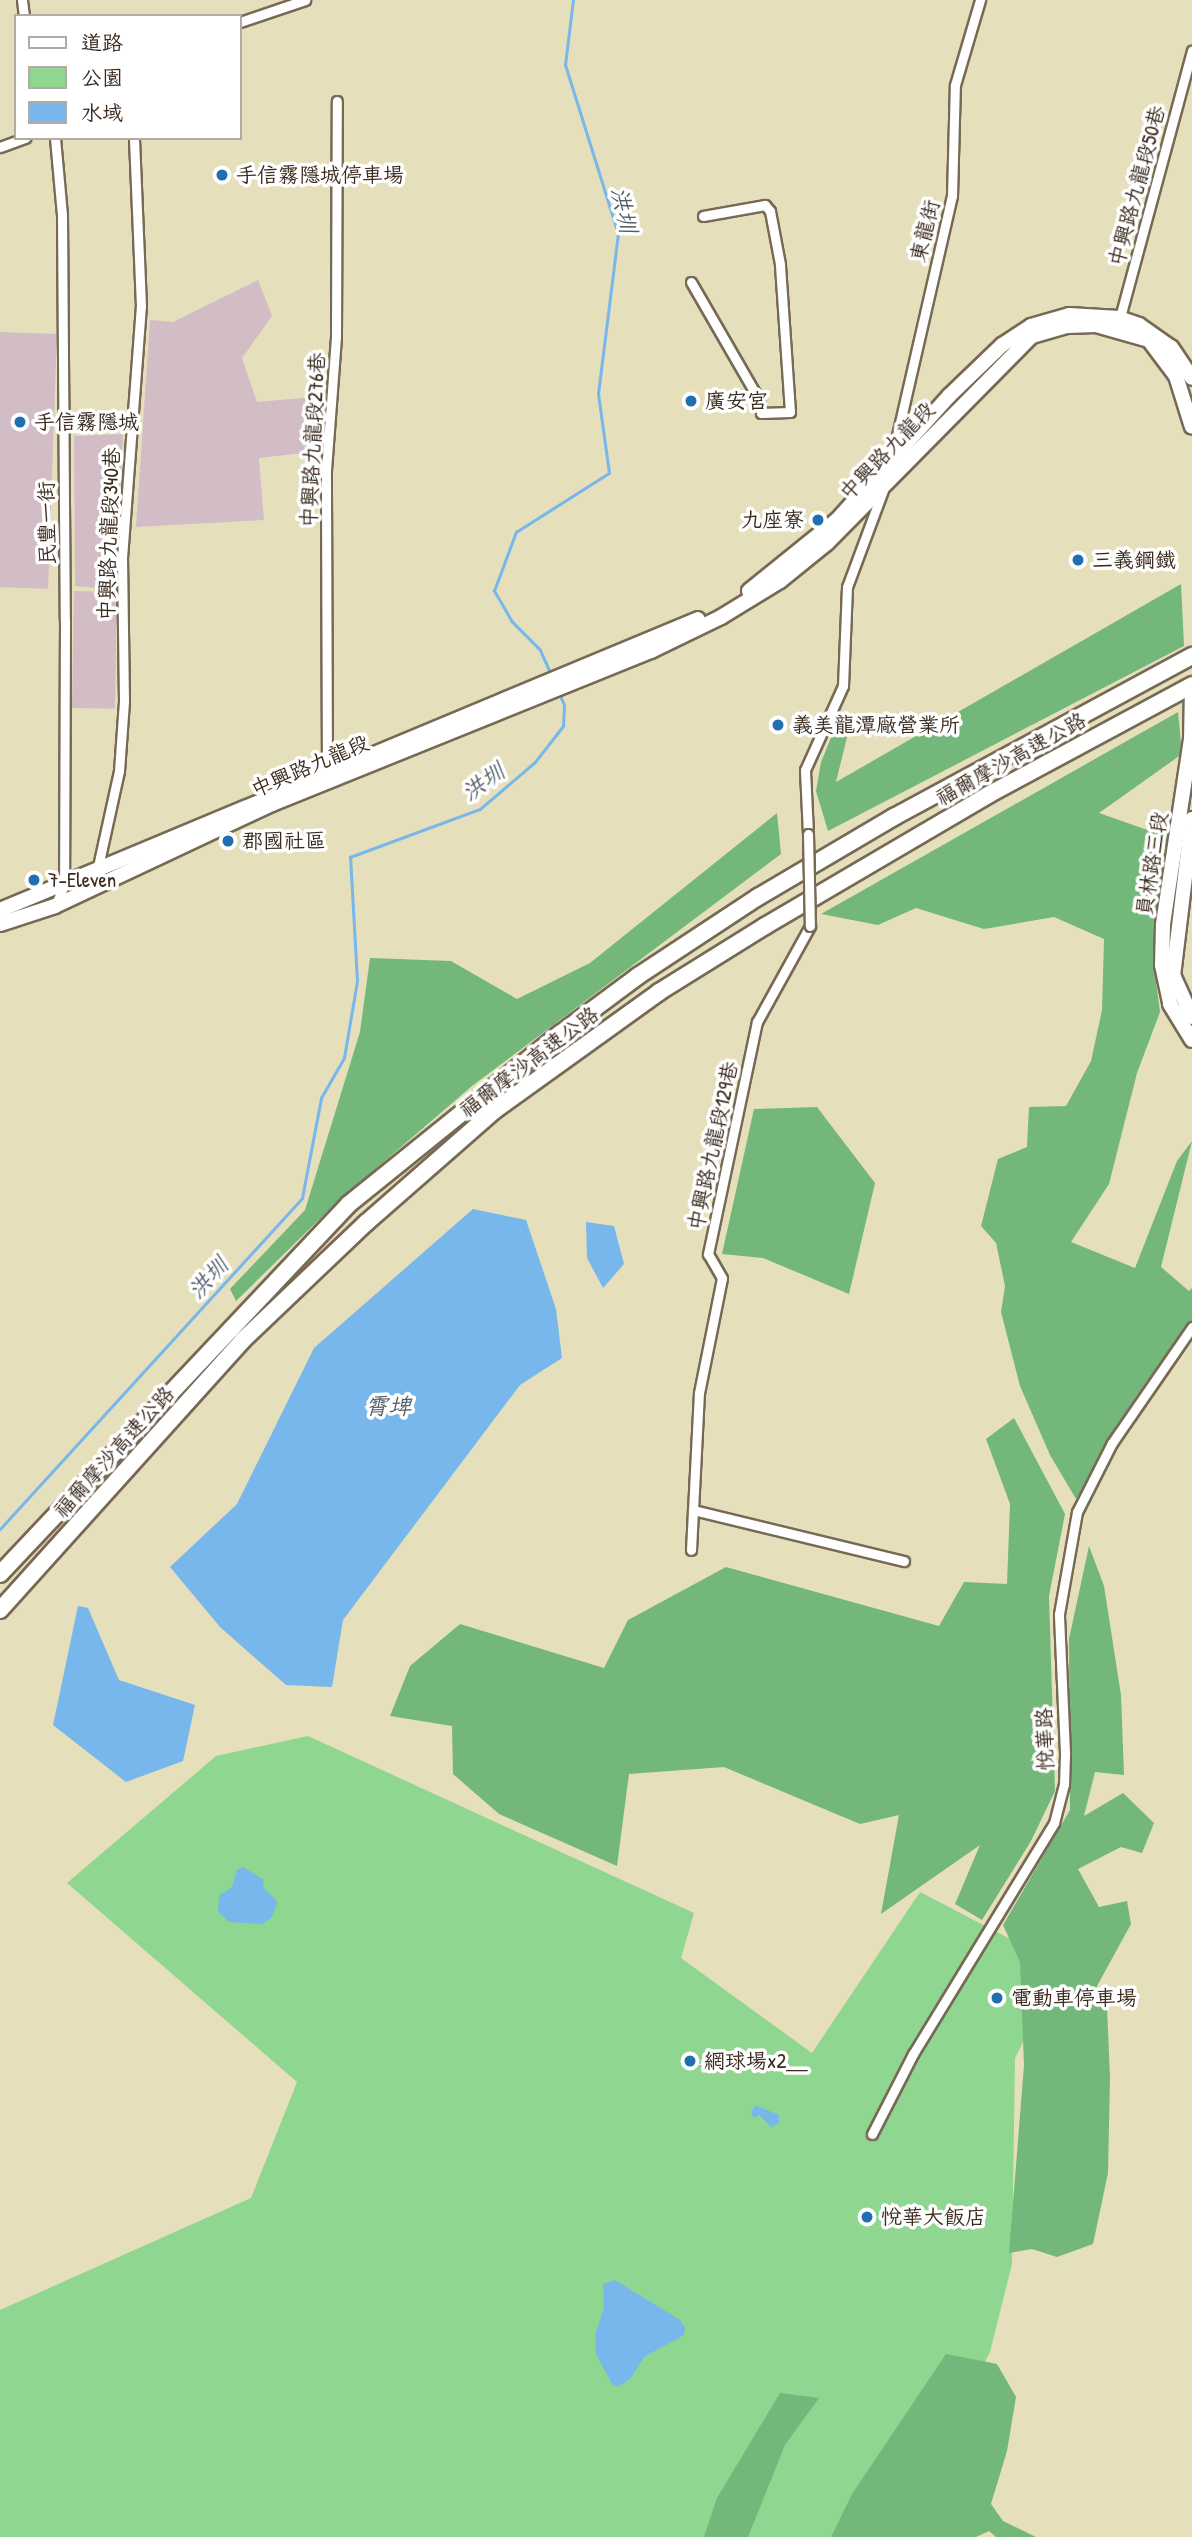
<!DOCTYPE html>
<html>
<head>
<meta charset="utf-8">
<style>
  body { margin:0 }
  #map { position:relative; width:1192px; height:2537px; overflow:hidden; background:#e6dfbb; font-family:"Patrick Hand","LXGW WenKai TC",sans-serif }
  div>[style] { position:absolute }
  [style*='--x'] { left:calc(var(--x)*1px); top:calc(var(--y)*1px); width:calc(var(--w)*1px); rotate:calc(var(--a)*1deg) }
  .industrial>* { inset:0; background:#d2bdc6; transform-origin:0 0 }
  .green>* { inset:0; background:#8fd690 }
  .forest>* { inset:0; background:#73b77a }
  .water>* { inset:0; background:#77b7eb }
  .stream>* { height:2.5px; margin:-1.25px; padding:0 1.25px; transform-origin:1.25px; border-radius:1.25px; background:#77b7eb }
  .roads { filter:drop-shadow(2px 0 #776955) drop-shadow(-2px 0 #776955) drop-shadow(0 2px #776955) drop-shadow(0 -2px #776955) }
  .minor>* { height:9px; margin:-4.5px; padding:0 4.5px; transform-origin:4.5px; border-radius:4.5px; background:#fff }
  .primary>* { height:14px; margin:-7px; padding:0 7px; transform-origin:7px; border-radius:7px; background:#fff }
  .motorway>* { height:16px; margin:-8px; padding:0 8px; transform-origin:8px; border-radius:8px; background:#fff }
  .bridges { filter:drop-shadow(2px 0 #776955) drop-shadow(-2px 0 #776955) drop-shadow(0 2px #776955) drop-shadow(0 -2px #776955) }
  .minor-bridge>* { height:9px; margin:-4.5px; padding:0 4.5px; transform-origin:4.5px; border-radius:4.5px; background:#fff }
  .dots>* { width:19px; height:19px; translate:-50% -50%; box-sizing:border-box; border:4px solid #fff; border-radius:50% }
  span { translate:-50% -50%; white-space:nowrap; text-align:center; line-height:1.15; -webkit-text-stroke:7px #fff; paint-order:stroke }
  .poi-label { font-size:21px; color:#3b2a1e }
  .left { translate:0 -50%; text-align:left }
  .right { translate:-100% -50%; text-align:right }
  .street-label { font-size:21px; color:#3b2a1e }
  .water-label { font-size:23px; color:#505b66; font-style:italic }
  .legend { position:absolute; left:14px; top:14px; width:228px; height:126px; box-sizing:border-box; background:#fff; border:2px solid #b1aaa5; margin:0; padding:9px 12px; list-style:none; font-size:21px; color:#3b2a1e }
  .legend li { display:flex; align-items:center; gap:14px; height:35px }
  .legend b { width:35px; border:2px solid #b1aaa5 }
</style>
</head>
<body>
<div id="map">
  <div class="industrial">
    <div style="clip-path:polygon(258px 280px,272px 316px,242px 358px,257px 402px,313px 397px,313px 452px,259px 458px,264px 520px,136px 527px,150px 320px,173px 322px)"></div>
    <div style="left:0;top:332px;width:57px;height:255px;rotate:2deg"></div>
    <div style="clip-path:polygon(123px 434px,115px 590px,75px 586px,74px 436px)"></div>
    <div style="left:74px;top:591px;width:43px;height:117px;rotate:1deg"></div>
  </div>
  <div class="green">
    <div style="clip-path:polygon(308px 1736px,694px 1913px,681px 1958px,812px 2053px,920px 1892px,1062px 1966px,1015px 2058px,1012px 2264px,990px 2352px,895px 2537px,0 2537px,0 2310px,251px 2198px,297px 2082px,67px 1883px,216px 1756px)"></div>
  </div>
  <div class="forest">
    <div style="clip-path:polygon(1181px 584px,1184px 646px,828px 831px,816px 791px,821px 762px,838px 721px,850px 725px,836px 782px)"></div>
    <div style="clip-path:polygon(1178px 712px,1182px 754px,1099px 813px,1176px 840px,1156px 981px,1160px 1012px,1137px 1073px,1109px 1184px,1071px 1242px,1135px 1268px,1177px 1161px,1192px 1141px,1161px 1267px,1189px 1291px,1192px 1288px,1192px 1320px,1076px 1499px,1050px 1455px,1020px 1386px,1001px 1312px,1005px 1286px,996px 1243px,981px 1226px,998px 1159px,1027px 1147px,1029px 1107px,1066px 1106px,1091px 1061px,1102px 1010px,1104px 939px,1054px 917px,984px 929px,916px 908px,878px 925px,821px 914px)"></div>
    <div style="clip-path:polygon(777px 813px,781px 854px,472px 1086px,336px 1203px,236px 1301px,230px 1289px,305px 1210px,360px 1032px,370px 958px,451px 961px,517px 999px,590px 963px)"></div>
    <div style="clip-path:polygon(817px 1107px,875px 1183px,849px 1294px,763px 1258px,722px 1254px,754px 1109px)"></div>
    <div style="clip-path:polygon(1014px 1418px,1065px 1514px,1049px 1596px,1055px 1791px,1031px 1841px,982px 1920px,955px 1904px,980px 1845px,881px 1914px,899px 1815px,860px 1824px,724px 1767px,629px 1774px,617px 1866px,499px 1814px,453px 1774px,452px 1726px,390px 1716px,410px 1666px,460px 1624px,604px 1668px,628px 1620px,726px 1567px,939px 1626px,964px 1582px,1007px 1584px,1010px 1504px,986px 1439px)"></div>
    <div style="clip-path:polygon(1089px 1546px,1104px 1586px,1121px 1695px,1124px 1775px,1095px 1772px,1084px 1816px,1123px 1793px,1154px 1823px,1142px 1853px,1121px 1847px,1078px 1869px,1099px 1907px,1127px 1901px,1131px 1924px,1097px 1986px,1107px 2008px,1110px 2077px,1108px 2173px,1093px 2244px,1057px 2257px,1032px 2249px,1009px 2253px,1024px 2065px,1020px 1962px,1003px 1925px,1070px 1810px,1069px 1639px)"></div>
    <div style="clip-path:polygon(946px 2354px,997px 2364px,1016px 2397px,1007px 2451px,991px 2504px,1003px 2521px,1036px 2537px,996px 2537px,989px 2531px,976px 2537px,831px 2537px,852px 2494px)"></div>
    <div style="clip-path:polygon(780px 2393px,819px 2398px,785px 2445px,748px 2537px,704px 2537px,717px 2498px)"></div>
  </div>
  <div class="water">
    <div style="clip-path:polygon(473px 1209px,526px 1220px,556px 1309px,562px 1358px,520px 1385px,343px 1620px,332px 1687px,286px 1685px,220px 1627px,170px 1567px,237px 1504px,314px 1348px)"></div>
    <div style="clip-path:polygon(586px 1222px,614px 1226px,624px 1264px,603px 1288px,587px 1258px)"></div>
    <div style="clip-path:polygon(78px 1606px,88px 1608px,119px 1680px,195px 1705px,183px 1761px,126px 1782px,53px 1725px)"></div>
    <div style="clip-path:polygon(243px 1867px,264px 1880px,263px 1887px,278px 1902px,271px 1918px,262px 1924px,229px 1922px,218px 1912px,219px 1896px,232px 1887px,237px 1870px)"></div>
    <div style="clip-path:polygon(755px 2105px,779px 2115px,779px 2123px,771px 2127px,759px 2115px,754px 2118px,751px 2113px)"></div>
    <div style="clip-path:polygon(615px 2280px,680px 2320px,685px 2328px,684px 2335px,644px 2357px,630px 2379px,618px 2387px,612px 2384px,596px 2354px,595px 2334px,604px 2309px,603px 2284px)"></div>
  </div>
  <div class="stream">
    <div style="--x:551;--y:675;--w:27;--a:-114"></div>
    <div style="--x:540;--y:650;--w:40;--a:-135"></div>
    <div style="--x:512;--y:622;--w:36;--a:-120"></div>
    <div style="--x:494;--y:591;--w:63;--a:-69.6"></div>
    <div style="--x:516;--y:532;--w:110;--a:-32.4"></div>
    <div style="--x:609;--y:473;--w:80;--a:-97.9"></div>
    <div style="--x:598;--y:394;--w:161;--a:-82.9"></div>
    <div style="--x:618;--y:234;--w:177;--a:-107.4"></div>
    <div style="--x:565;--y:65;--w:65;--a:-83"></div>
    <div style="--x:0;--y:1529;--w:448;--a:-47.6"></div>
    <div style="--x:302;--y:1198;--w:102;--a:-79.2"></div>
    <div style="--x:321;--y:1098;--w:46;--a:-60.1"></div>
    <div style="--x:344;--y:1058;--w:78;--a:-80.4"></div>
    <div style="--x:357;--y:981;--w:124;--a:-93.2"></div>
    <div style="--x:350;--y:857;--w:139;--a:-20.3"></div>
    <div style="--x:480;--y:809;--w:72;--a:-40.5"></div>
    <div style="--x:535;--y:762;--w:46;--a:-52.1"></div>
    <div style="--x:563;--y:726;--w:21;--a:-87"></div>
    <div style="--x:564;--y:705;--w:12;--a:-114"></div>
  </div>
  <div class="roads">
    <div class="minor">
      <div style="--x:22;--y:0;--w:16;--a:83"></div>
      <div style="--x:240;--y:22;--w:69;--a:-18.7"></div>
      <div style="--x:55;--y:138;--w:77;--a:84.8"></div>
      <div style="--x:62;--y:215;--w:405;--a:89.6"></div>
      <div style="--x:65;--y:620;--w:265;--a:90.2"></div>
      <div style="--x:64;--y:885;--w:23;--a:113"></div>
      <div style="--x:0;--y:147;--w:27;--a:-20"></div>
      <div style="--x:691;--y:282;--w:136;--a:60"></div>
      <div style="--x:759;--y:400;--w:13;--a:81"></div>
      <div style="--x:761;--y:413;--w:29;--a:-2"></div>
      <div style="--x:790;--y:412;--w:148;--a:-93.9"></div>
      <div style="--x:780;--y:264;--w:54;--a:-100.7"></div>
      <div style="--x:770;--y:211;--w:8;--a:-130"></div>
      <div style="--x:765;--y:205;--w:63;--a:169.9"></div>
      <div style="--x:1119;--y:321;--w:280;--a:-74.9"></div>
      <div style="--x:893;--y:453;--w:264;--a:-77.1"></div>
      <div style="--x:952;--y:196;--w:111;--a:-88.5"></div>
      <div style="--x:955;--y:85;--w:89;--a:-73.6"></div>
      <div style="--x:327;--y:776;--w:306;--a:-90.2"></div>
      <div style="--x:326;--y:470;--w:134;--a:-85.7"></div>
      <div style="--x:336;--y:336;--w:235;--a:-89.8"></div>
      <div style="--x:808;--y:834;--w:64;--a:-92.7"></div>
      <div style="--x:805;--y:770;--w:92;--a:-65.7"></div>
      <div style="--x:843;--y:686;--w:99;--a:-87.7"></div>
      <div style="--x:847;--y:587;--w:103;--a:-69.6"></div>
      <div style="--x:97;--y:871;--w:102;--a:-77.6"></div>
      <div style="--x:119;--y:771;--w:70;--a:-85.9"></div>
      <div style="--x:124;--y:701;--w:143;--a:-90.8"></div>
      <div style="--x:122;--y:558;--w:253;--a:-85.7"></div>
      <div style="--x:141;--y:306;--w:168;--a:-92.4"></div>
      <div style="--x:693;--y:1510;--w:217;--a:13.6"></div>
      <div style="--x:691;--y:1550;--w:157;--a:-87.1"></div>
      <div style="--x:699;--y:1393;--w:117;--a:-78.7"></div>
      <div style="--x:722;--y:1278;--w:28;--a:-120"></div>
      <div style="--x:708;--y:1254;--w:237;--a:-78.1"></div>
      <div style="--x:757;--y:1022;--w:110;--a:-61.1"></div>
      <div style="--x:872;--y:2134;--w:90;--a:-62.9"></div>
      <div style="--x:913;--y:2054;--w:271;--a:-58.6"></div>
      <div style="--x:1054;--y:1823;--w:40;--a:-75.6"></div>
      <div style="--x:1064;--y:1784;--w:31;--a:-88"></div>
      <div style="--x:1065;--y:1753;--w:139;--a:-92.5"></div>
      <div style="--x:1059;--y:1614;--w:104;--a:-80"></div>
      <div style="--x:1077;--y:1512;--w:77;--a:-63.1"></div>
      <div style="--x:1112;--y:1443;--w:141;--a:-55.4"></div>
    </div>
    <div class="primary">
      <div style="--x:749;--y:591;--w:113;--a:-38.9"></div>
      <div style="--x:837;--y:520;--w:167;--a:-47.9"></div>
      <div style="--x:949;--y:396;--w:74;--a:-43.9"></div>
      <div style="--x:1002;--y:345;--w:35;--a:-33"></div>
      <div style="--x:1031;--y:326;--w:40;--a:-16"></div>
      <div style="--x:1069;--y:315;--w:50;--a:3.4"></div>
      <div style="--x:1119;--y:318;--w:21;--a:19"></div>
      <div style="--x:1139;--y:325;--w:39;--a:35"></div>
      <div style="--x:1171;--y:347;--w:37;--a:56"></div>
      <div style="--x:1192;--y:688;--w:51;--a:91.1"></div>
      <div style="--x:1191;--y:739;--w:188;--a:98.6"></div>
      <div style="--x:1163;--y:925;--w:40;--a:91.4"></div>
      <div style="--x:1162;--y:965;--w:40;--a:78"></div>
      <div style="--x:1170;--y:1004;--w:42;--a:58.6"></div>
      <div style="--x:1192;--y:819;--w:157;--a:96.9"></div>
      <div style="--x:1173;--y:975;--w:46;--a:65.7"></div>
      <div style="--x:0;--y:910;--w:756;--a:-22.63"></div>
      <div style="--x:0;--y:924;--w:58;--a:-18.1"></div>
      <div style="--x:55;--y:906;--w:240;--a:-25.2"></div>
      <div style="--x:272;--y:804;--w:409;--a:-22"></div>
      <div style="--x:651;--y:651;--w:78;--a:-25.9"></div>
      <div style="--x:721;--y:617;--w:69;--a:-31.4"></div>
      <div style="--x:780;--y:581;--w:60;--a:-39"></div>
      <div style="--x:827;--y:543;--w:291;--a:-45.3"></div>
      <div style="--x:1032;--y:336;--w:37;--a:-16"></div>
      <div style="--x:1068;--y:326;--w:28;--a:-2"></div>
      <div style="--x:1096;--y:325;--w:55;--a:15.8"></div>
      <div style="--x:1149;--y:340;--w:45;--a:53.1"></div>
      <div style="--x:1176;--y:376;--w:53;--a:72.6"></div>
    </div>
    <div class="motorway">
      <div style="--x:0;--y:1574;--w:509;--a:-46.67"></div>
      <div style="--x:349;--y:1204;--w:271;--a:-38.9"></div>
      <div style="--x:560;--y:1034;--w:97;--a:-36.6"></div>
      <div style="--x:638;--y:976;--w:144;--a:-33.4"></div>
      <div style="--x:758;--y:897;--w:158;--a:-30.5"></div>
      <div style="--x:894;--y:817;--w:339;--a:-28.4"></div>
      <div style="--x:0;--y:1610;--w:363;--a:-48"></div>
      <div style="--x:243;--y:1340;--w:170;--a:-43.6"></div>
      <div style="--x:366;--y:1223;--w:171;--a:-41.2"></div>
      <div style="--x:495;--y:1110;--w:202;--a:-35.7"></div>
      <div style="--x:659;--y:992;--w:125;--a:-31.9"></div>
      <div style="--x:765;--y:926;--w:259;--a:-30.4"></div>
      <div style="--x:988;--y:795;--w:232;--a:-28.3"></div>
    </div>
  </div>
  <div class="bridges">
    <div class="minor-bridge">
      <div style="--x:808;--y:834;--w:92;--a:88.8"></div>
    </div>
  </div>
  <div class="dots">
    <div style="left:222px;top:175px;background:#1f6fb2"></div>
    <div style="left:691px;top:401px;background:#1f6fb2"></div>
    <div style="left:20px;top:422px;background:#1f6fb2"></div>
    <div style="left:818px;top:520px;background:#1f6fb2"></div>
    <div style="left:1078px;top:560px;background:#1f6fb2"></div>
    <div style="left:778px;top:725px;background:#1f6fb2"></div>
    <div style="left:228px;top:841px;background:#1f6fb2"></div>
    <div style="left:34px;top:880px;background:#1f6fb2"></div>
    <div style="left:997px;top:1998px;background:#1f6fb2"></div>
    <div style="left:690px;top:2061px;background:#1f6fb2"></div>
    <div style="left:867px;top:2217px;background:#1f6fb2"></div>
  </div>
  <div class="poi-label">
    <span class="left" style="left:236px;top:175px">手信霧隱城停車場</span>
    <span class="left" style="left:705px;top:401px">廣安宮</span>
    <span class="left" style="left:34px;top:422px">手信霧隱城</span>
    <span class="right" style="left:804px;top:520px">九座寮</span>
    <span class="left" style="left:1092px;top:560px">三義鋼鐵</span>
    <span class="left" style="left:792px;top:725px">義美龍潭廠營業所</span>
    <span class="left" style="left:242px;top:841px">郡國社區</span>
    <span class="left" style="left:48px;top:880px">7-Eleven</span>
    <span class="left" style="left:1011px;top:1998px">電動車停車場</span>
    <span class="left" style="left:704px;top:2061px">網球場x2＿</span>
    <span class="left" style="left:881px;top:2217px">悅華大飯店</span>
  </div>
  <div class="street-label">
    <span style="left:1137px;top:186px;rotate:-75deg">中興路九龍段50巷</span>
    <span style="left:925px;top:231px;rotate:-76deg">東龍街</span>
    <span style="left:313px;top:440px;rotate:-87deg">中興路九龍段276巷</span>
    <span style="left:887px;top:451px;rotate:-46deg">中興路九龍段</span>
    <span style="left:47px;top:523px;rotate:-91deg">民豐一街</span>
    <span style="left:109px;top:534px;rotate:-88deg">中興路九龍段340巷</span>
    <span style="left:1011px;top:759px;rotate:-29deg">福爾摩沙高速公路</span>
    <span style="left:310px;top:766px;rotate:-23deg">中興路九龍段</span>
    <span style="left:1152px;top:864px;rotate:-81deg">員林路三段</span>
    <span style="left:529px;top:1062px;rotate:-37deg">福爾摩沙高速公路</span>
    <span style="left:713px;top:1146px;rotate:-78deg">中興路九龍段129巷</span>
    <span style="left:114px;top:1452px;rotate:-48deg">福爾摩沙高速公路</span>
    <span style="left:1045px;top:1739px;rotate:-92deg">悅華路</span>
  </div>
  <div class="water-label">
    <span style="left:624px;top:210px;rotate:77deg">洪圳</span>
    <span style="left:483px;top:782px;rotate:-36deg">洪圳</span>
    <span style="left:208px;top:1278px;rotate:-48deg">洪圳</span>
    <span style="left:388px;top:1406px">霄埤</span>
  </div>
  <ul class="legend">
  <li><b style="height:9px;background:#fff"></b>道路</li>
  <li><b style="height:19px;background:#8fd690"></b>公園</li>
  <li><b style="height:19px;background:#77b7eb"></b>水域</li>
  </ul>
</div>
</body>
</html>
